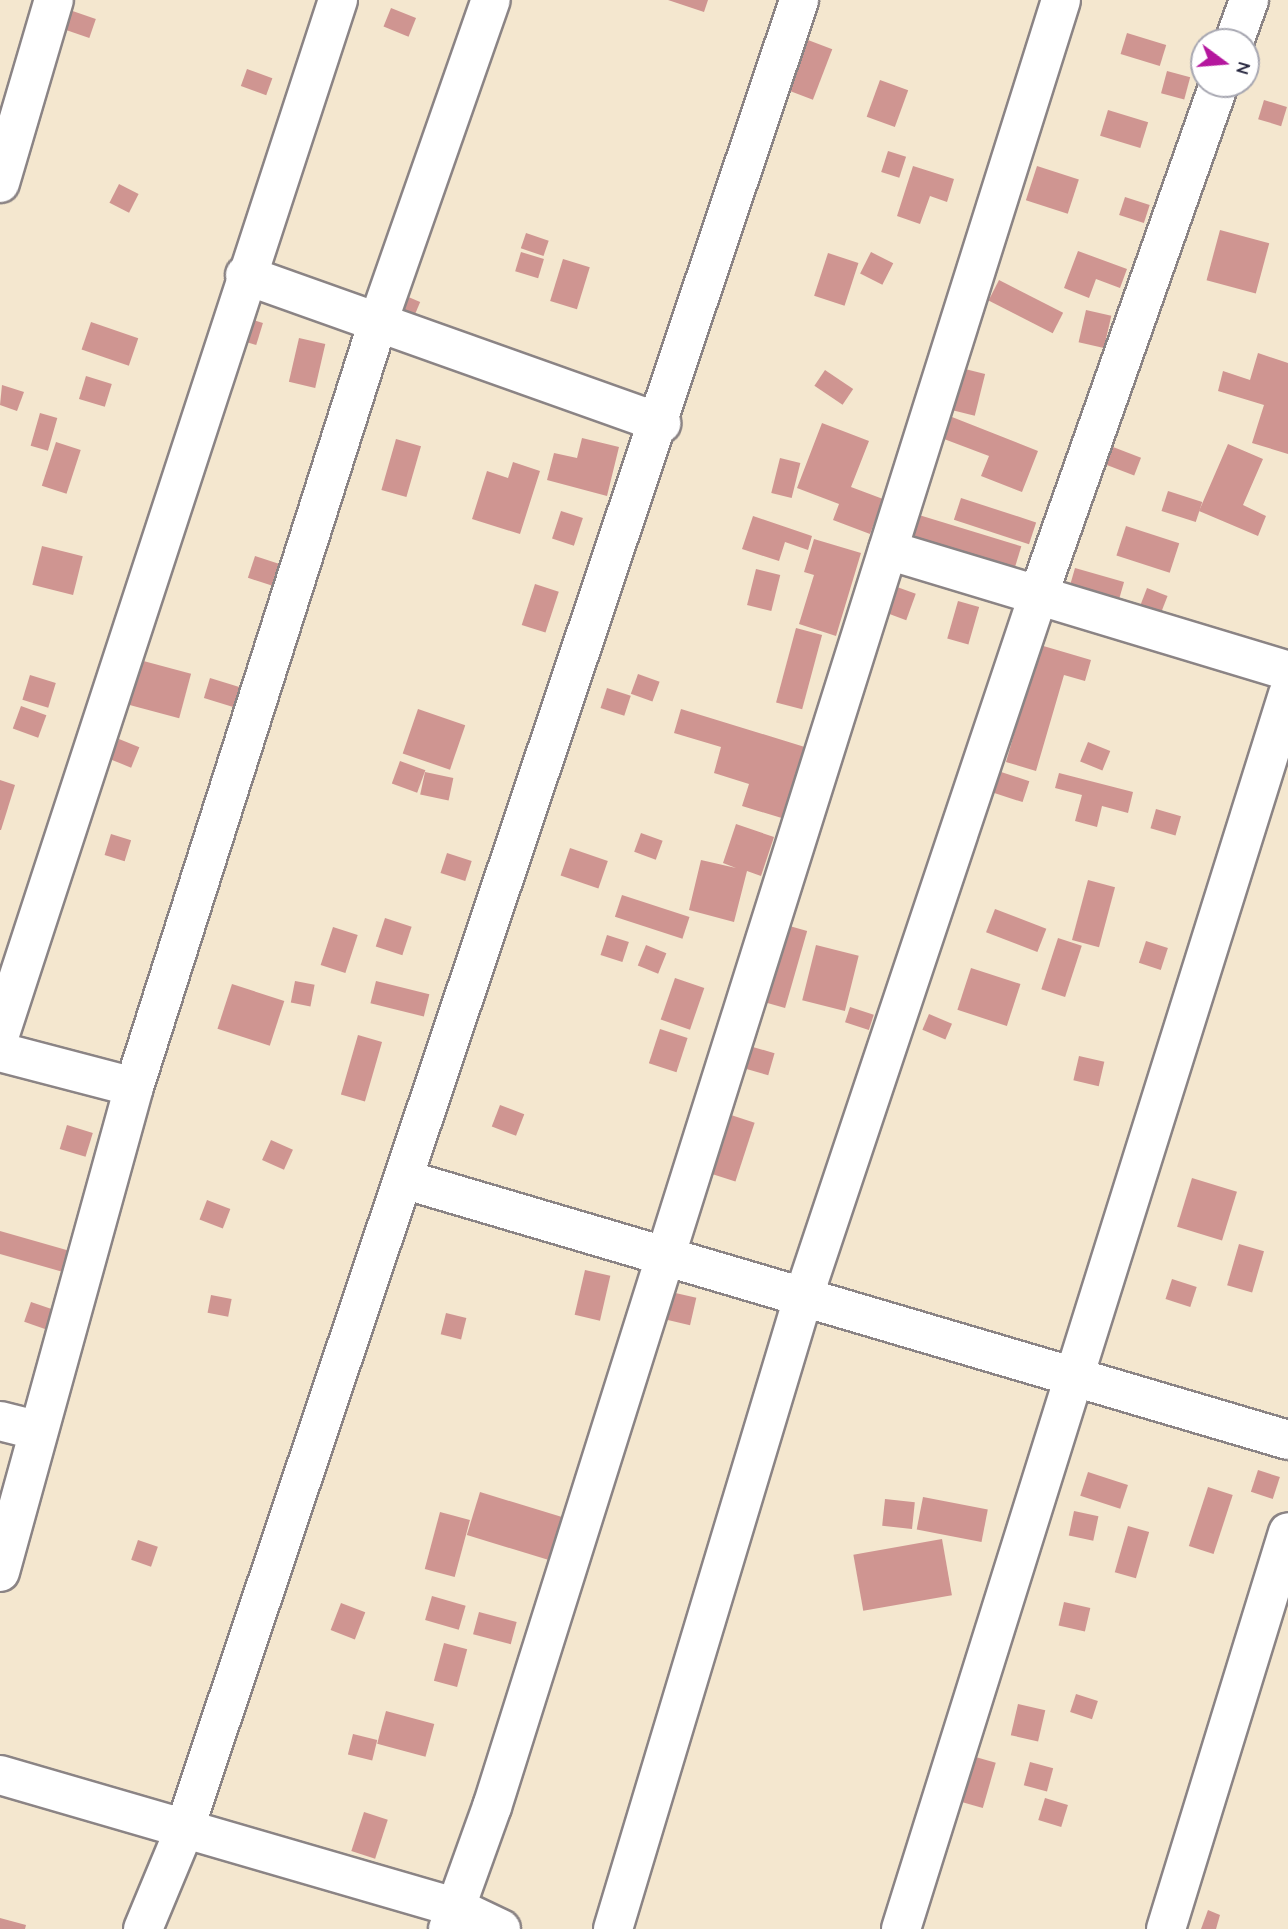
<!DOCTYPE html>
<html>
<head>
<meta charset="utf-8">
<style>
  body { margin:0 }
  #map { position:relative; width:1288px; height:1929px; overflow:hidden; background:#f4e7cf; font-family:"Comic Neue",sans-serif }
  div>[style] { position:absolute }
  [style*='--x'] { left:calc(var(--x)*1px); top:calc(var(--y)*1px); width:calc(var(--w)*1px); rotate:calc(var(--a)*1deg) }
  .building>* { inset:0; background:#cf9591; transform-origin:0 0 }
  .roads { filter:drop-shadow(2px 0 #8b8485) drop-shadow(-2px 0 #8b8485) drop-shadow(0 2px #8b8485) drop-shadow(0 -2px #8b8485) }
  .minor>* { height:38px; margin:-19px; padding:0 19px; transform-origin:19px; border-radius:19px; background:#fff }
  span { translate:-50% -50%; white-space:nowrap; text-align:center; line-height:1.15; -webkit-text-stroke:5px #fff; paint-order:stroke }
  .north { position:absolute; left:1190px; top:28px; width:70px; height:70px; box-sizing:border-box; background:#fff; border:2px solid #a7a7b1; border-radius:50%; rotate:106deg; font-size:19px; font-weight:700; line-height:28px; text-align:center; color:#22223b }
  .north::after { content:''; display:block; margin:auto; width:24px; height:32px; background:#b5179e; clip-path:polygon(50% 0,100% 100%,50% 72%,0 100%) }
</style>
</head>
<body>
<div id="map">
  <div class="building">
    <div style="clip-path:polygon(668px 0,708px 0,704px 12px)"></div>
    <div style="left:58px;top:6px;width:40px;height:20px;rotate:19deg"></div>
    <div style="left:391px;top:8px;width:27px;height:20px;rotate:22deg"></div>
    <div style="left:1127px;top:33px;width:41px;height:22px;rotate:17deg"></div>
    <div style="left:808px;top:40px;width:26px;height:54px;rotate:21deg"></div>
    <div style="left:247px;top:69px;width:27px;height:18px;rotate:20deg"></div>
    <div style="left:1167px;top:71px;width:24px;height:23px;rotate:15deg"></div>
    <div style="left:880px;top:80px;width:30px;height:39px;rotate:20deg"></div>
    <div style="left:1264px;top:100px;width:24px;height:20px;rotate:17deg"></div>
    <div style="left:1108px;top:110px;width:42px;height:27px;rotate:17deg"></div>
    <div style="left:888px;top:151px;width:19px;height:22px;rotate:18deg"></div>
    <div style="clip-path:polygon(913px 166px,954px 179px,947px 202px,930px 196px,920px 224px,897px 216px)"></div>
    <div style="left:1037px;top:166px;width:44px;height:36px;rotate:18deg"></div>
    <div style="left:119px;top:184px;width:22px;height:21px;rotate:27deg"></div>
    <div style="left:1125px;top:197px;width:26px;height:19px;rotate:18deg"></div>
    <div style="left:1220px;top:230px;width:51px;height:52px;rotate:15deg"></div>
    <div style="left:526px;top:233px;width:24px;height:16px;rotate:19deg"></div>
    <div style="clip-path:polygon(1078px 251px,1127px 269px,1120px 288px,1096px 279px,1089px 298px,1064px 288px)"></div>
    <div style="left:521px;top:252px;width:24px;height:20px;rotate:17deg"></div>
    <div style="left:871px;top:252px;width:25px;height:24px;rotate:27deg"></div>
    <div style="left:828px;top:253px;width:32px;height:45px;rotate:18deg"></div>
    <div style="left:563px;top:259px;width:28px;height:44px;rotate:17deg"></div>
    <div style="left:999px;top:280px;width:72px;height:23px;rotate:27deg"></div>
    <div style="left:399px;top:293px;width:23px;height:23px;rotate:23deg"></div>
    <div style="left:1086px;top:310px;width:26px;height:33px;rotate:13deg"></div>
    <div style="left:240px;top:316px;width:24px;height:23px;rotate:17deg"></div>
    <div style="left:91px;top:322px;width:50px;height:29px;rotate:19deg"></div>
    <div style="left:299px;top:338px;width:27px;height:45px;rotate:13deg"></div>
    <div style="clip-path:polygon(1258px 353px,1288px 363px,1288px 454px,1252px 443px,1264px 405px,1218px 391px,1223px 371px,1250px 380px)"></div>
    <div style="left:957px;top:367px;width:29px;height:43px;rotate:14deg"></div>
    <div style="left:825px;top:370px;width:34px;height:19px;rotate:34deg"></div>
    <div style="left:86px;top:376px;width:27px;height:24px;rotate:17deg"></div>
    <div style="clip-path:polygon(2px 385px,24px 392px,17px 411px,0 405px)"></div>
    <div style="left:40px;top:413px;width:18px;height:34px;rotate:16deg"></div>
    <div style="clip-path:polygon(952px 417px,1038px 451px,1022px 492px,981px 476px,989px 456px,944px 439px)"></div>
    <div style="clip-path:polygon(822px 423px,869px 441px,851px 487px,883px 499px,870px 534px,833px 520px,839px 504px,797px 488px)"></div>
    <div style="clip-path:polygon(582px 438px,619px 447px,607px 496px,547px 480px,554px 453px,577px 458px)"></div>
    <div style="left:396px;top:439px;width:26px;height:53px;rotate:16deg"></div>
    <div style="left:56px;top:442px;width:26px;height:46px;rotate:18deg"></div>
    <div style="clip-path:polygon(1228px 444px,1263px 459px,1243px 505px,1266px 516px,1258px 536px,1199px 511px)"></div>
    <div style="left:1113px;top:447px;width:30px;height:19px;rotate:21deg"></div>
    <div style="left:780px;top:458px;width:21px;height:36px;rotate:14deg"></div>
    <div style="clip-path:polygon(513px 462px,540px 471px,520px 534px,472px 519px,487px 471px,508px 478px)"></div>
    <div style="left:1168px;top:491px;width:36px;height:21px;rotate:18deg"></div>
    <div style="left:961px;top:498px;width:79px;height:23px;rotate:18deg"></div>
    <div style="left:561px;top:511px;width:23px;height:29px;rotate:18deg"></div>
    <div style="left:919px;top:515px;width:107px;height:38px;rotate:17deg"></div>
    <div style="clip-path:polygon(753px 516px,812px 536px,808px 550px,785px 542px,779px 561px,742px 549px)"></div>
    <div style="left:1126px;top:526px;width:56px;height:31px;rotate:18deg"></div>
    <div style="clip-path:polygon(814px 539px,861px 553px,836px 636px,799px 624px,814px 575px,804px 572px)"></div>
    <div style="left:42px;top:546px;width:42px;height:40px;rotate:14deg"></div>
    <div style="left:255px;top:556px;width:25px;height:23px;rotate:18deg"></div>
    <div style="left:1075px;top:568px;width:51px;height:25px;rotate:16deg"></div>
    <div style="left:756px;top:569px;width:25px;height:37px;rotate:14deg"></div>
    <div style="left:535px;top:584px;width:25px;height:43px;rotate:18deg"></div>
    <div style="left:897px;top:587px;width:20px;height:28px;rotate:20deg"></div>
    <div style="left:1147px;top:588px;width:22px;height:23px;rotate:21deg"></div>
    <div style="left:958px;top:601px;width:22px;height:39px;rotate:16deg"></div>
    <div style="left:796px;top:628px;width:27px;height:77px;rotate:15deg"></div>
    <div style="clip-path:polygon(1040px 645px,1091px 660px,1085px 681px,1064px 675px,1036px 771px,1006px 762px)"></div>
    <div style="left:136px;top:659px;width:57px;height:46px;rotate:15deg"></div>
    <div style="left:638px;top:674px;width:23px;height:21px;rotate:20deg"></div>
    <div style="left:30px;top:675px;width:27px;height:26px;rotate:17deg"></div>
    <div style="left:210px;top:678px;width:34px;height:21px;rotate:17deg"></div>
    <div style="left:607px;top:688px;width:25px;height:21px;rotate:18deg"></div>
    <div style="left:21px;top:706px;width:27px;height:24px;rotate:20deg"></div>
    <div style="left:418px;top:709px;width:50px;height:47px;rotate:19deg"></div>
    <div style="clip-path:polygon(681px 709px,808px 748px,785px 819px,742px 806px,749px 784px,714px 773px,721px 747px,674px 733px)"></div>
    <div style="left:119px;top:739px;width:22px;height:22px;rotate:22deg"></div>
    <div style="left:1088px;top:742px;width:24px;height:21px;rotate:22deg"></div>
    <div style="left:400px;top:761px;width:27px;height:24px;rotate:20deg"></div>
    <div style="left:998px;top:771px;width:33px;height:22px;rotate:18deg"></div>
    <div style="left:425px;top:772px;width:29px;height:23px;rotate:12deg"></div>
    <div style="clip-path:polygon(1059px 773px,1133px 792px,1128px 813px,1102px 806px,1097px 827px,1075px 821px,1082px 795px,1055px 788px)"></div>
    <div style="clip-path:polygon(0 780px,15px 785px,1px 830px,0 830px)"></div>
    <div style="left:1156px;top:809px;width:26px;height:20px;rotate:16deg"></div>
    <div style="clip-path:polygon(736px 824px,774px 837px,761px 876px,747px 871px,734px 922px,689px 910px,701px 860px,736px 868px,723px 863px)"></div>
    <div style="left:641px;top:833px;width:23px;height:20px;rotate:20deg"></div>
    <div style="left:111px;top:834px;width:21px;height:22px;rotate:17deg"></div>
    <div style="left:570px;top:848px;width:40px;height:29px;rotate:19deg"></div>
    <div style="left:447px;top:853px;width:26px;height:21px;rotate:18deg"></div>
    <div style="left:1088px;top:880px;width:28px;height:62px;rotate:15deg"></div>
    <div style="left:622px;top:895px;width:71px;height:23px;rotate:18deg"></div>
    <div style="left:995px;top:909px;width:55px;height:25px;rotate:21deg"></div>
    <div style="left:385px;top:918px;width:28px;height:30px;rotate:18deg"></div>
    <div style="left:786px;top:925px;width:22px;height:80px;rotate:16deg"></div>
    <div style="left:333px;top:927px;width:26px;height:40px;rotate:18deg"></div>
    <div style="left:607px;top:935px;width:23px;height:21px;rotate:18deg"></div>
    <div style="left:1058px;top:938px;width:25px;height:54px;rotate:18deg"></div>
    <div style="left:1146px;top:941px;width:23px;height:23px;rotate:18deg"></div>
    <div style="left:646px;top:945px;width:22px;height:22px;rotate:22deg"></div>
    <div style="left:816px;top:945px;width:44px;height:57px;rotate:14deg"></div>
    <div style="left:971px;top:968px;width:52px;height:44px;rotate:18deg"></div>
    <div style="left:675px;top:978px;width:31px;height:44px;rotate:19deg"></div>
    <div style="left:295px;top:981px;width:20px;height:22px;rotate:11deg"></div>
    <div style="left:376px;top:981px;width:55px;height:23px;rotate:14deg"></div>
    <div style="left:232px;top:984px;width:55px;height:47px;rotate:18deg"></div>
    <div style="left:850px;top:1007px;width:25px;height:16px;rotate:18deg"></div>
    <div style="left:929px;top:1014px;width:25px;height:17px;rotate:23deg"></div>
    <div style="left:660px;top:1029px;width:29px;height:36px;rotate:18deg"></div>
    <div style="left:358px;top:1035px;width:25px;height:62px;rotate:16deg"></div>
    <div style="left:739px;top:1043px;width:37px;height:23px;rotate:16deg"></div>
    <div style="left:1079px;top:1056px;width:26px;height:25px;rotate:13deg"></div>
    <div style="left:500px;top:1105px;width:26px;height:23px;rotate:21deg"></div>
    <div style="left:728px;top:1114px;width:28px;height:62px;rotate:18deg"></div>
    <div style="left:67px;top:1125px;width:27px;height:25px;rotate:17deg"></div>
    <div style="left:271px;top:1140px;width:24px;height:22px;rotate:24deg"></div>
    <div style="left:1192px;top:1178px;width:47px;height:51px;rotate:17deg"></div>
    <div style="left:207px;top:1200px;width:25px;height:21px;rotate:21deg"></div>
    <div style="left:0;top:1231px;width:71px;height:22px;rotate:16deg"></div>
    <div style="left:1239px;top:1244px;width:26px;height:43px;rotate:16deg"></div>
    <div style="left:585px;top:1270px;width:26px;height:46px;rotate:13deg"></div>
    <div style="left:1172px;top:1279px;width:26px;height:21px;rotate:18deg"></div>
    <div style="left:671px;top:1292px;width:26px;height:28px;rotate:13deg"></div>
    <div style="left:211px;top:1295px;width:21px;height:18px;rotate:11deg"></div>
    <div style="left:31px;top:1302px;width:28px;height:21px;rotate:19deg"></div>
    <div style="left:446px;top:1313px;width:21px;height:22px;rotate:14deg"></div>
    <div style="left:1258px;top:1470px;width:23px;height:23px;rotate:18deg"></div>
    <div style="left:1088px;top:1472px;width:42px;height:25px;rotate:18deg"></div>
    <div style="left:1208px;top:1487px;width:26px;height:62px;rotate:18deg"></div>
    <div style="left:480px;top:1492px;width:90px;height:45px;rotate:17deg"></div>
    <div style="left:923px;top:1497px;width:66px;height:33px;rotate:11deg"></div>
    <div style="left:885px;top:1499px;width:30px;height:27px;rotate:6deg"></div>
    <div style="left:1074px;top:1511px;width:25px;height:25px;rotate:12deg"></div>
    <div style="left:440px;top:1512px;width:31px;height:59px;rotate:15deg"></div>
    <div style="left:1128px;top:1526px;width:22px;height:48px;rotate:16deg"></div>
    <div style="left:942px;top:1539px;width:57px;height:90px;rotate:80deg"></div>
    <div style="left:138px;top:1540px;width:21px;height:21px;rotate:19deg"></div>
    <div style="left:432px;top:1596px;width:35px;height:25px;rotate:16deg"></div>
    <div style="left:1064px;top:1602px;width:27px;height:24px;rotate:13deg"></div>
    <div style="left:341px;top:1603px;width:26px;height:29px;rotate:21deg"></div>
    <div style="left:479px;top:1612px;width:39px;height:23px;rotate:15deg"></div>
    <div style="left:444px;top:1643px;width:24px;height:39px;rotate:15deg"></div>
    <div style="left:1076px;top:1694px;width:23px;height:19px;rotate:18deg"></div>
    <div style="left:1018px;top:1704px;width:28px;height:32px;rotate:13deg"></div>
    <div style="left:386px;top:1711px;width:50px;height:34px;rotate:15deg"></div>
    <div style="left:353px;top:1734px;width:25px;height:21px;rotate:14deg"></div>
    <div style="left:965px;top:1754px;width:32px;height:47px;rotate:16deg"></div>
    <div style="left:1030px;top:1762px;width:24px;height:24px;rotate:15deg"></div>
    <div style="left:1045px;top:1798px;width:24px;height:23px;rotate:17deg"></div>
    <div style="left:364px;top:1812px;width:25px;height:41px;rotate:18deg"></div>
    <div style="clip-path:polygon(1208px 1910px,1220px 1915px,1216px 1929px,1201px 1929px)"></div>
    <div style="clip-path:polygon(0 1918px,26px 1925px,25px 1929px,0 1929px)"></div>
  </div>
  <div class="roads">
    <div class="minor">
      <div style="--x:1234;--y:42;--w:45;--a:-70.3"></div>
      <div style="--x:0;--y:183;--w:191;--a:-73.6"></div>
      <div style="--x:245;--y:275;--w:442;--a:19.6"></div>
      <div style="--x:888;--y:550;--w:418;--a:16.8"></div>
      <div style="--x:0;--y:1034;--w:1088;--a:-71.9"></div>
      <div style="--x:0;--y:1052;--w:138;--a:14.6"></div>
      <div style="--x:403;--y:1179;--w:923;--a:16.43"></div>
      <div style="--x:0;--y:1421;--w:38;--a:14"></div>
      <div style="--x:0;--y:1572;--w:503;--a:-74.56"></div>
      <div style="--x:134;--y:1087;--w:803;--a:-72.31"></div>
      <div style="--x:378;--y:322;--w:341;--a:-70.7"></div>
      <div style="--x:0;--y:1775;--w:474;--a:16.2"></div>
      <div style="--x:455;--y:1907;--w:51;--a:25.6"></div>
      <div style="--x:143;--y:1929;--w:104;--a:-67.4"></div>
      <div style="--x:183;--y:1833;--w:1934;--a:-71.42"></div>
      <div style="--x:448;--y:1929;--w:130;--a:-70.2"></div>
      <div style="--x:492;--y:1807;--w:1894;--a:-72.52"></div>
      <div style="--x:613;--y:1929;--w:659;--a:-73.24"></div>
      <div style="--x:803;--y:1298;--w:743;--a:-71.49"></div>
      <div style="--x:1039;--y:593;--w:540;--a:-70.52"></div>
      <div style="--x:901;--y:1929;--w:1294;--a:-72.6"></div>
      <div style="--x:1166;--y:1929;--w:415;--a:-72.9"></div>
    </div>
  </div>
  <div class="north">N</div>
</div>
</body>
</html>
